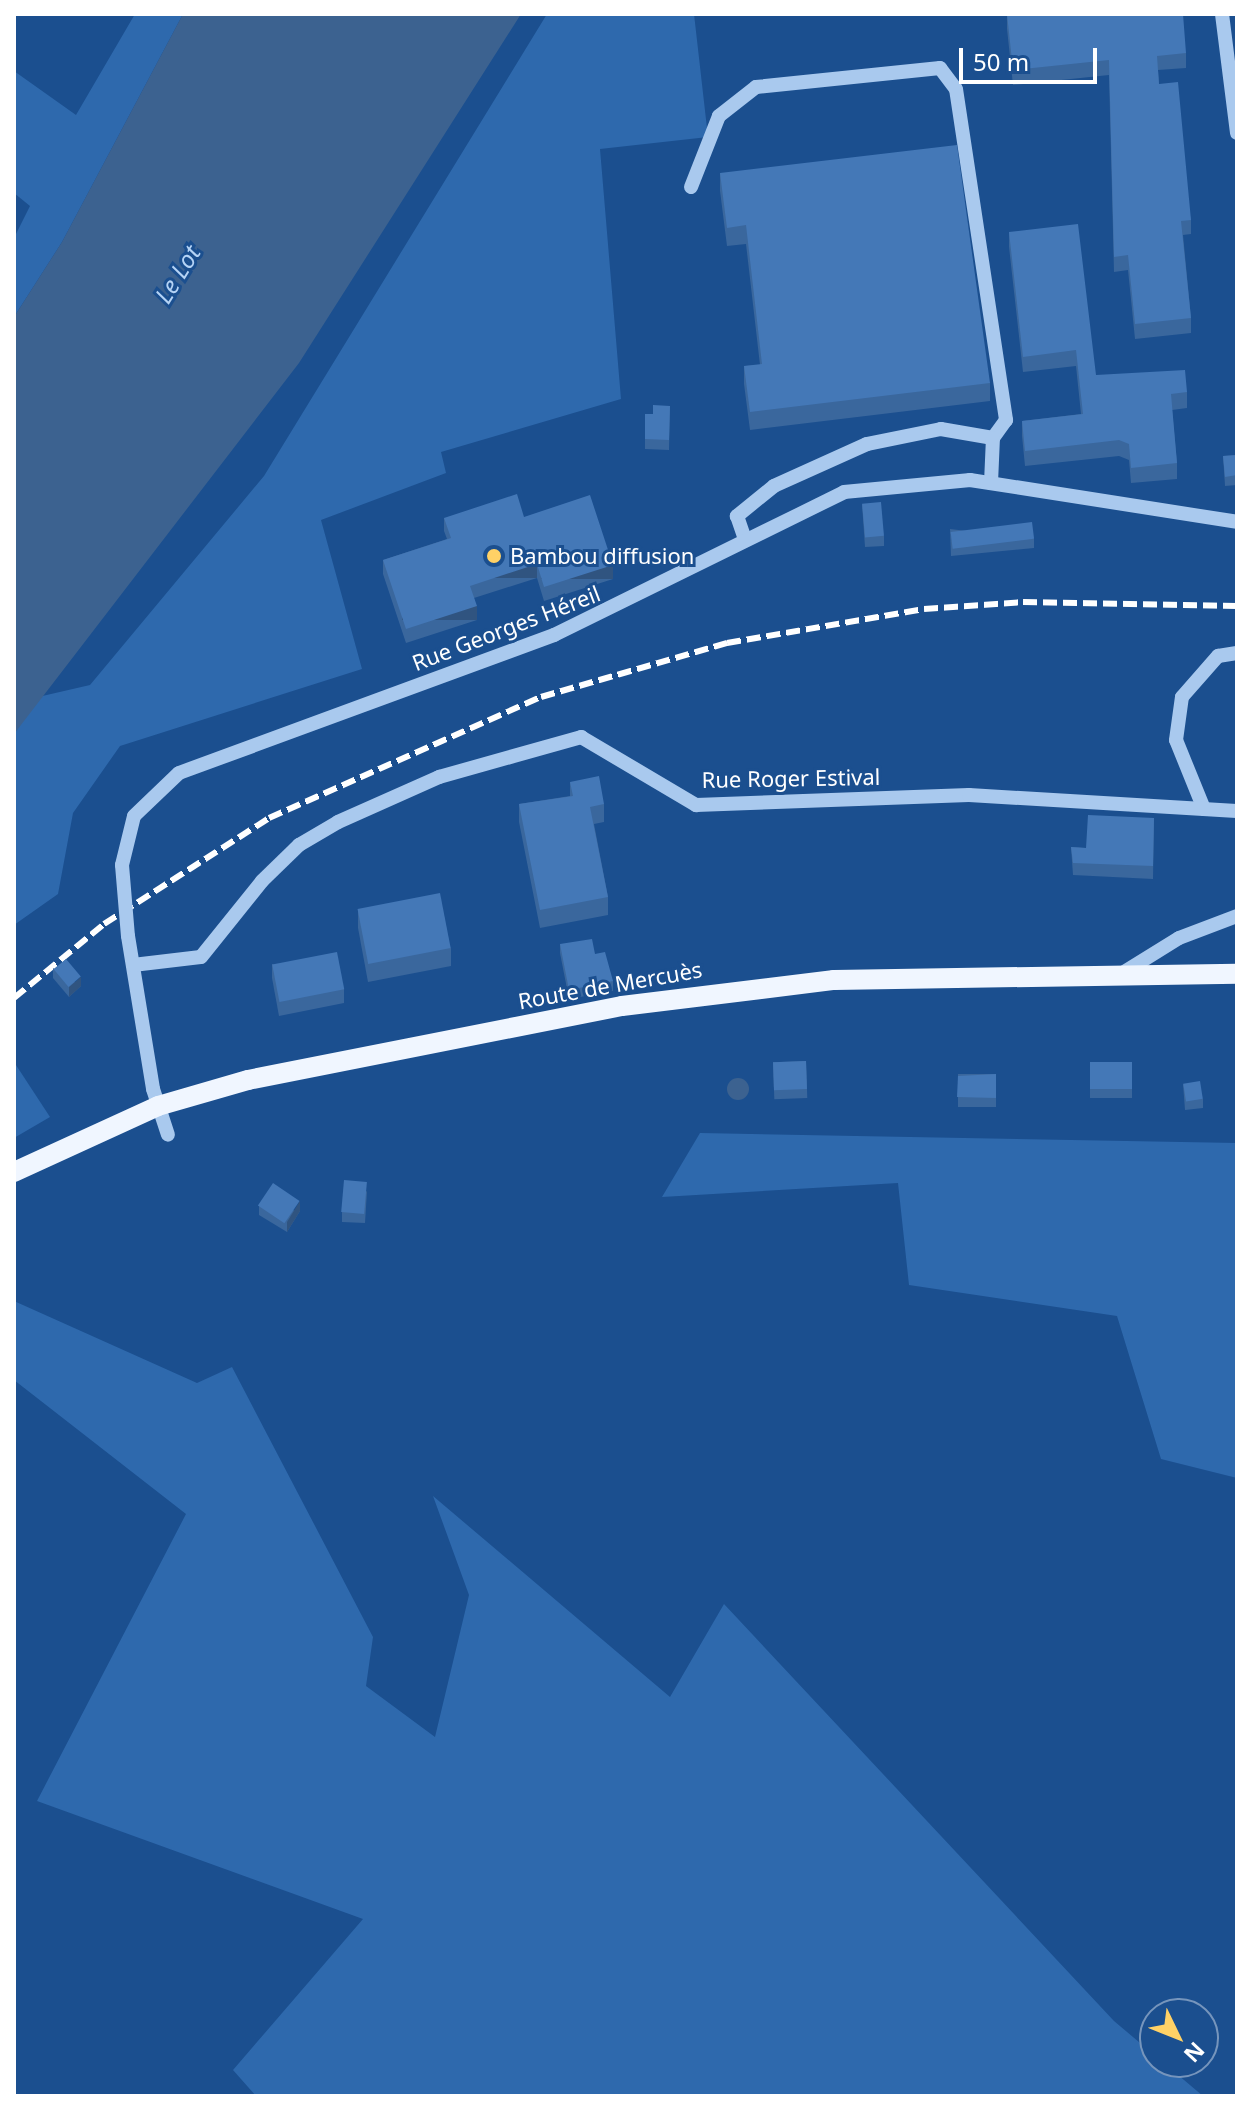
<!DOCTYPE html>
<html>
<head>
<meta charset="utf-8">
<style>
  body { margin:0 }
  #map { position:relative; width:1251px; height:2110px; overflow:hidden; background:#1b4f8f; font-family:"Noto Sans",sans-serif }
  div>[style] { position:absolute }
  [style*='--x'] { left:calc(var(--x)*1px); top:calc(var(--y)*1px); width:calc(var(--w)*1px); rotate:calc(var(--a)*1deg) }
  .green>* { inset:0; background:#2e69ad }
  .water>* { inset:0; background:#3c6290 }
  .round { border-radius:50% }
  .minor>* { height:14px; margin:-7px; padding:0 7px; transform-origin:7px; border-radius:7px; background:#a9c9ee }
  .major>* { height:20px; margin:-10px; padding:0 10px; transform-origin:10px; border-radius:10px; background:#f0f6ff }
  .rail>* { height:6px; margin-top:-3px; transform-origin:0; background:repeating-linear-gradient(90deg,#fff 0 14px,transparent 0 20px) }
  .minor-bridge>* { height:14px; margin:-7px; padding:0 7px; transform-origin:7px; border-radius:7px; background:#a9c9ee }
  .wall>* { inset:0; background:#3a679d; transform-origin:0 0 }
  .shaded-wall>* { inset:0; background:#305480; transform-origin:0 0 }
  .building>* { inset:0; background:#4478b7; transform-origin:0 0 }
  .dots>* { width:22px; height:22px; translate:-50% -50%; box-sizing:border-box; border:4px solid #1b4f8f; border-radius:50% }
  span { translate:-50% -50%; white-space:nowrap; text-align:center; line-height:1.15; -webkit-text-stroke:6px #1b4f8f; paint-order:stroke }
  .poi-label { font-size:22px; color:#fff }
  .left { translate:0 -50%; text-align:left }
  .street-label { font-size:22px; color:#fff }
  .water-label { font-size:24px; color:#b5d3f5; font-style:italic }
  .frame { position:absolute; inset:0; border:16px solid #fff; pointer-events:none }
  .north { position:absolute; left:1139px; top:1998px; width:80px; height:80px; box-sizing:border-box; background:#1b4f8f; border:2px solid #7695bc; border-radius:50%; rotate:133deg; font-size:22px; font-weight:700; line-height:32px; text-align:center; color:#fff }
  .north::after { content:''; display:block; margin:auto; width:28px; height:36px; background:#ffd166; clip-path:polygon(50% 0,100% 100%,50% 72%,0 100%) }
  .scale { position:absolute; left:959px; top:48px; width:138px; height:36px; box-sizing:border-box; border:4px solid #fff; border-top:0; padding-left:10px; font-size:24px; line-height:28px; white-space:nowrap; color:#fff; -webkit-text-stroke:6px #1b4f8f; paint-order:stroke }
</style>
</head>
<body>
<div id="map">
  <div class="green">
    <div style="clip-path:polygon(135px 14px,183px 14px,62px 242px,14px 317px,14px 238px,30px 206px,14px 193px,14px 71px,76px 115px)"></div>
    <div style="clip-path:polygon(547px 14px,694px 14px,708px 137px,600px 149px,621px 399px,441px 452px,446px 473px,321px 520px,362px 669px,120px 746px,73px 813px,58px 894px,14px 925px,14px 734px,38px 697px,90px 685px,264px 476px)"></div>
    <div style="clip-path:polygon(14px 1062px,50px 1117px,14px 1138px)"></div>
    <div style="clip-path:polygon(700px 1133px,1237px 1143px,1237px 1478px,1161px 1459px,1117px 1316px,909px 1285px,898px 1183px,662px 1197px)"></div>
    <div style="clip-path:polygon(14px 1301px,197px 1383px,232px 1367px,373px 1637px,366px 1686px,435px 1737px,469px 1595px,433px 1496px,670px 1697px,724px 1604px,1114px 2021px,1203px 2096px,256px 2096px,233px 2070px,363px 1919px,37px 1801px,186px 1514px,14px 1380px)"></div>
  </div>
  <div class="water">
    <div style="clip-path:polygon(183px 14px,521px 14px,299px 363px,14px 734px,14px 317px,62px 242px)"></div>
    <div class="round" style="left:727px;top:1078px;width:22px;height:22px"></div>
  </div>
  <div class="minor">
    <div style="--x:1222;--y:14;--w:120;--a:82.8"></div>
    <div style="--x:691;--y:187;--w:76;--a:-68.5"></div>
    <div style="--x:719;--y:116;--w:47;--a:-38.1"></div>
    <div style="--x:756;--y:87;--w:185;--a:-5.9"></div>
    <div style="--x:940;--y:68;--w:26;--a:53"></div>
    <div style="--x:956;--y:89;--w:335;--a:81.4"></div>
    <div style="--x:1006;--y:420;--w:22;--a:126"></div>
    <div style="--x:993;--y:438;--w:53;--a:-170.2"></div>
    <div style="--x:941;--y:429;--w:76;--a:168.5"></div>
    <div style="--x:867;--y:444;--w:102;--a:155.7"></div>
    <div style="--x:774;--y:486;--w:48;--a:141"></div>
    <div style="--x:737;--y:516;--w:24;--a:71"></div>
    <div style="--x:991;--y:483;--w:45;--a:-87.5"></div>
    <div style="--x:1204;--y:809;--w:74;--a:-112.1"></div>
    <div style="--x:1176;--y:740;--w:43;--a:-82.1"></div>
    <div style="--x:1182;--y:697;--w:55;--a:-48.7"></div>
    <div style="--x:1218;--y:656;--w:19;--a:-9"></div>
    <div style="--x:122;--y:865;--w:50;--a:-76.2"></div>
    <div style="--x:134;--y:816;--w:62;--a:-43.7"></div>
    <div style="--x:179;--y:773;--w:400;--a:-20.2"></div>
    <div style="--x:554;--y:635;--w:323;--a:-26.2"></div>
    <div style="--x:844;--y:492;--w:127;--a:-5.4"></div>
    <div style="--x:970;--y:480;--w:270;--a:8.9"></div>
    <div style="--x:128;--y:936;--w:155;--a:80.7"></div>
    <div style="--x:153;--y:1089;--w:48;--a:71.9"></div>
    <div style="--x:133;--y:965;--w:68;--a:-6.7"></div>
    <div style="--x:201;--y:957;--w:97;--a:-51.2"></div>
    <div style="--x:262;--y:881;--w:52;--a:-44.2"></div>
    <div style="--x:299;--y:845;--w:45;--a:-30.5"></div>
    <div style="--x:338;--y:822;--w:111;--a:-24"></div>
    <div style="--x:439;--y:777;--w:148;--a:-15.7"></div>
    <div style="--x:581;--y:737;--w:134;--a:30.6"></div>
    <div style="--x:696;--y:805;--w:273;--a:-2.1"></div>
    <div style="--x:969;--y:795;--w:268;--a:3.4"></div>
    <div style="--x:1121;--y:974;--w:68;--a:-31.8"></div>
    <div style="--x:1179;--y:938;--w:62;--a:-20.8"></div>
  </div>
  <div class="major">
    <div style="--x:14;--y:1172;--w:158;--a:-24.6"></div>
    <div style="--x:158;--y:1106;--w:94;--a:-16.1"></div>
    <div style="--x:248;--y:1080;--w:381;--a:-11.2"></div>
    <div style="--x:622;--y:1006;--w:214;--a:-7"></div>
    <div style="--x:834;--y:980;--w:403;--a:-0.9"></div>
  </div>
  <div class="rail">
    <div style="--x:14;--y:998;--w:117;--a:-39.4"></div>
    <div style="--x:104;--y:924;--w:196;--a:-32.7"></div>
    <div style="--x:269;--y:818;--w:298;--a:-24"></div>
    <div style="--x:541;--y:697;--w:194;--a:-16.2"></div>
    <div style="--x:727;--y:643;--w:200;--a:-9.8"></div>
    <div style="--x:924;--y:609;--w:99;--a:-4"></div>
    <div style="--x:1023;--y:602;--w:214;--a:1.1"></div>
  </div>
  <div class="minor-bridge">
    <div style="--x:122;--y:865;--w:71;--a:85.2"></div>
  </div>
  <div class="wall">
    <div style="clip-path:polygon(1007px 14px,1186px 53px,1186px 68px,1158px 70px,1159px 84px,1191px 220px,1191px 234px,1183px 235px,1191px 318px,1191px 333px,1135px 339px,1128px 270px,1114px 272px,1109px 75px,1013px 85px,1007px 29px)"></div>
    <div style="clip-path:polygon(720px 173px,990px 383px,990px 401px,750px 430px,744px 384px,744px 366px,760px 365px,746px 244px,727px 246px,720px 191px)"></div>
    <div style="clip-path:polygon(1009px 232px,1096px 375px,1187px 392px,1187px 408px,1172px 410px,1177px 463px,1177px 479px,1131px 483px,1129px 460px,1119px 456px,1025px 466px,1022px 436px,1022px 421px,1081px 414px,1076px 366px,1023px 372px,1009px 247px)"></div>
    <div style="clip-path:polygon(670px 406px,669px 450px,645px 449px,645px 414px,653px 414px)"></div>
    <div style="clip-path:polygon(1237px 455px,1237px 485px,1225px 486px,1223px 456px)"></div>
    <div style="clip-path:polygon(862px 504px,884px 536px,884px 546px,865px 547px)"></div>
    <div style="clip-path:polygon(524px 517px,613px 579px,544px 601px,537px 578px,474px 598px,477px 620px,406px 643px,383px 574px,383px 560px,447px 539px,444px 531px,444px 518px)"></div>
    <div style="clip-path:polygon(950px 529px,1034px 539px,1034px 548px,951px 556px)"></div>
    <div style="clip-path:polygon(570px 782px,604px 804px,604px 822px,594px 824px,608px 897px,608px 915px,540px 928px,519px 822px,519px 804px,570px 796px)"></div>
    <div style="clip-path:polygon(1154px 818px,1153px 879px,1073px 875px,1071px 847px,1086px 848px)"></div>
    <div style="clip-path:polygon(358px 910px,451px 948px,451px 966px,368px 982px,358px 928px)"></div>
    <div style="clip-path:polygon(560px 944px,595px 954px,613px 981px,613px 991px,569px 999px,560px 953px)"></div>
    <div style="clip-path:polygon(272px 964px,344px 989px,344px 1003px,279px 1016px,272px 978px)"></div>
    <div style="clip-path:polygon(53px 968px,81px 986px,69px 997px,53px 978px)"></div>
    <div style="left:806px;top:1061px;width:37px;height:33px;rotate:88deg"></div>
    <div style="left:1132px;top:1062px;width:36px;height:42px;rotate:90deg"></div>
    <div style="left:996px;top:1074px;width:33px;height:38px;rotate:90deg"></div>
    <div style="clip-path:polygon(1183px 1084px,1203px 1099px,1203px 1108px,1185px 1110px)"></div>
    <div style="clip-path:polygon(367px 1191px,365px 1223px,342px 1222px,342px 1212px)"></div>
    <div style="clip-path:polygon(259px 1206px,300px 1211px,287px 1232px,259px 1215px)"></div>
  </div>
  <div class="shaded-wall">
    <div style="left:537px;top:564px;width:14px;height:71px;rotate:90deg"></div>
    <div style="left:613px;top:565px;width:14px;height:72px;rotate:90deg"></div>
    <div style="left:477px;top:606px;width:14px;height:75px;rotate:90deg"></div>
    <div style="clip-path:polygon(81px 977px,81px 986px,69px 997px,69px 987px)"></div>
    <div style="clip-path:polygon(300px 1201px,300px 1211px,287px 1232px,287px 1222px)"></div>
  </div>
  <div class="building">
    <div style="clip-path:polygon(1007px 14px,1183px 14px,1186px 53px,1157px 56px,1159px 84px,1178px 82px,1191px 220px,1181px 221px,1191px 318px,1135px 324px,1128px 255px,1114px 257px,1109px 60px,1013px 70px)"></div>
    <div style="clip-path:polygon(957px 145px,990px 383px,750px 412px,744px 366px,762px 364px,746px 225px,727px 228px,720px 173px)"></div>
    <div style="clip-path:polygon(1078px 224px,1096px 375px,1185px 370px,1187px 392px,1171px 394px,1177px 463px,1131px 468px,1129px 444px,1119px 440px,1025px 451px,1022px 421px,1083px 414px,1076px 350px,1023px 357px,1009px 232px)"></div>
    <div style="clip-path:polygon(653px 405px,670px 406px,669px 440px,645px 439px,645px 414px,653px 414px)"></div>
    <div style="clip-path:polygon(1237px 455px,1237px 475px,1225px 477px,1223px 456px)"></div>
    <div style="clip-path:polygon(517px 494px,524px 517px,590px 495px,613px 565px,544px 587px,537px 564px,470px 586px,477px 606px,406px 629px,383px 560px,451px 538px,444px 518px)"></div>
    <div style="left:881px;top:502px;width:34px;height:19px;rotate:85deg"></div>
    <div style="left:1032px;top:522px;width:17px;height:82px;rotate:83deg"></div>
    <div style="clip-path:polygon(599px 776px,604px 804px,590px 807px,608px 897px,540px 910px,519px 804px,573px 796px,570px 782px)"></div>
    <div style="clip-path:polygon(1088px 815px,1154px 818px,1153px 866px,1073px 863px,1071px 847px,1086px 848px)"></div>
    <div style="left:440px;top:893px;width:56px;height:84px;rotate:79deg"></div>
    <div style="clip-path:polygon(592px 939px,595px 954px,605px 952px,613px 981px,569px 990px,560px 944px)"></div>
    <div style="left:337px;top:952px;width:38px;height:66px;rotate:79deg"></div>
    <div style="left:66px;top:959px;width:23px;height:16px;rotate:50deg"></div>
    <div style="left:806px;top:1061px;width:28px;height:33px;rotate:88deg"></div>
    <div style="left:1132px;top:1062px;width:27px;height:42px;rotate:90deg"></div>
    <div style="clip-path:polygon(996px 1074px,996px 1098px,957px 1097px,958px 1076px)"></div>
    <div style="left:1200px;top:1081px;width:18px;height:17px;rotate:81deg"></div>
    <div style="left:344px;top:1180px;width:23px;height:32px;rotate:5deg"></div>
    <div style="left:273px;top:1183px;width:32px;height:27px;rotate:34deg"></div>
  </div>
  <div class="dots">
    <div style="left:494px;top:556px;background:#ffd166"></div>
  </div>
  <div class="poi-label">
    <span class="left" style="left:510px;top:556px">Bambou diffusion</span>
  </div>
  <div class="street-label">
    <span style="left:506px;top:628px;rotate:-21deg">Rue Georges Héreil</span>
    <span style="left:791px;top:778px;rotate:-1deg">Rue Roger Estival</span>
    <span style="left:610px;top:985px;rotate:-10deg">Route de Mercuès</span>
  </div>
  <div class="water-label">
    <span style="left:177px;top:274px;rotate:-58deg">Le Lot</span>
  </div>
  <div class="frame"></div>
  <div class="north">N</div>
  <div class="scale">50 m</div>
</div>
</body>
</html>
